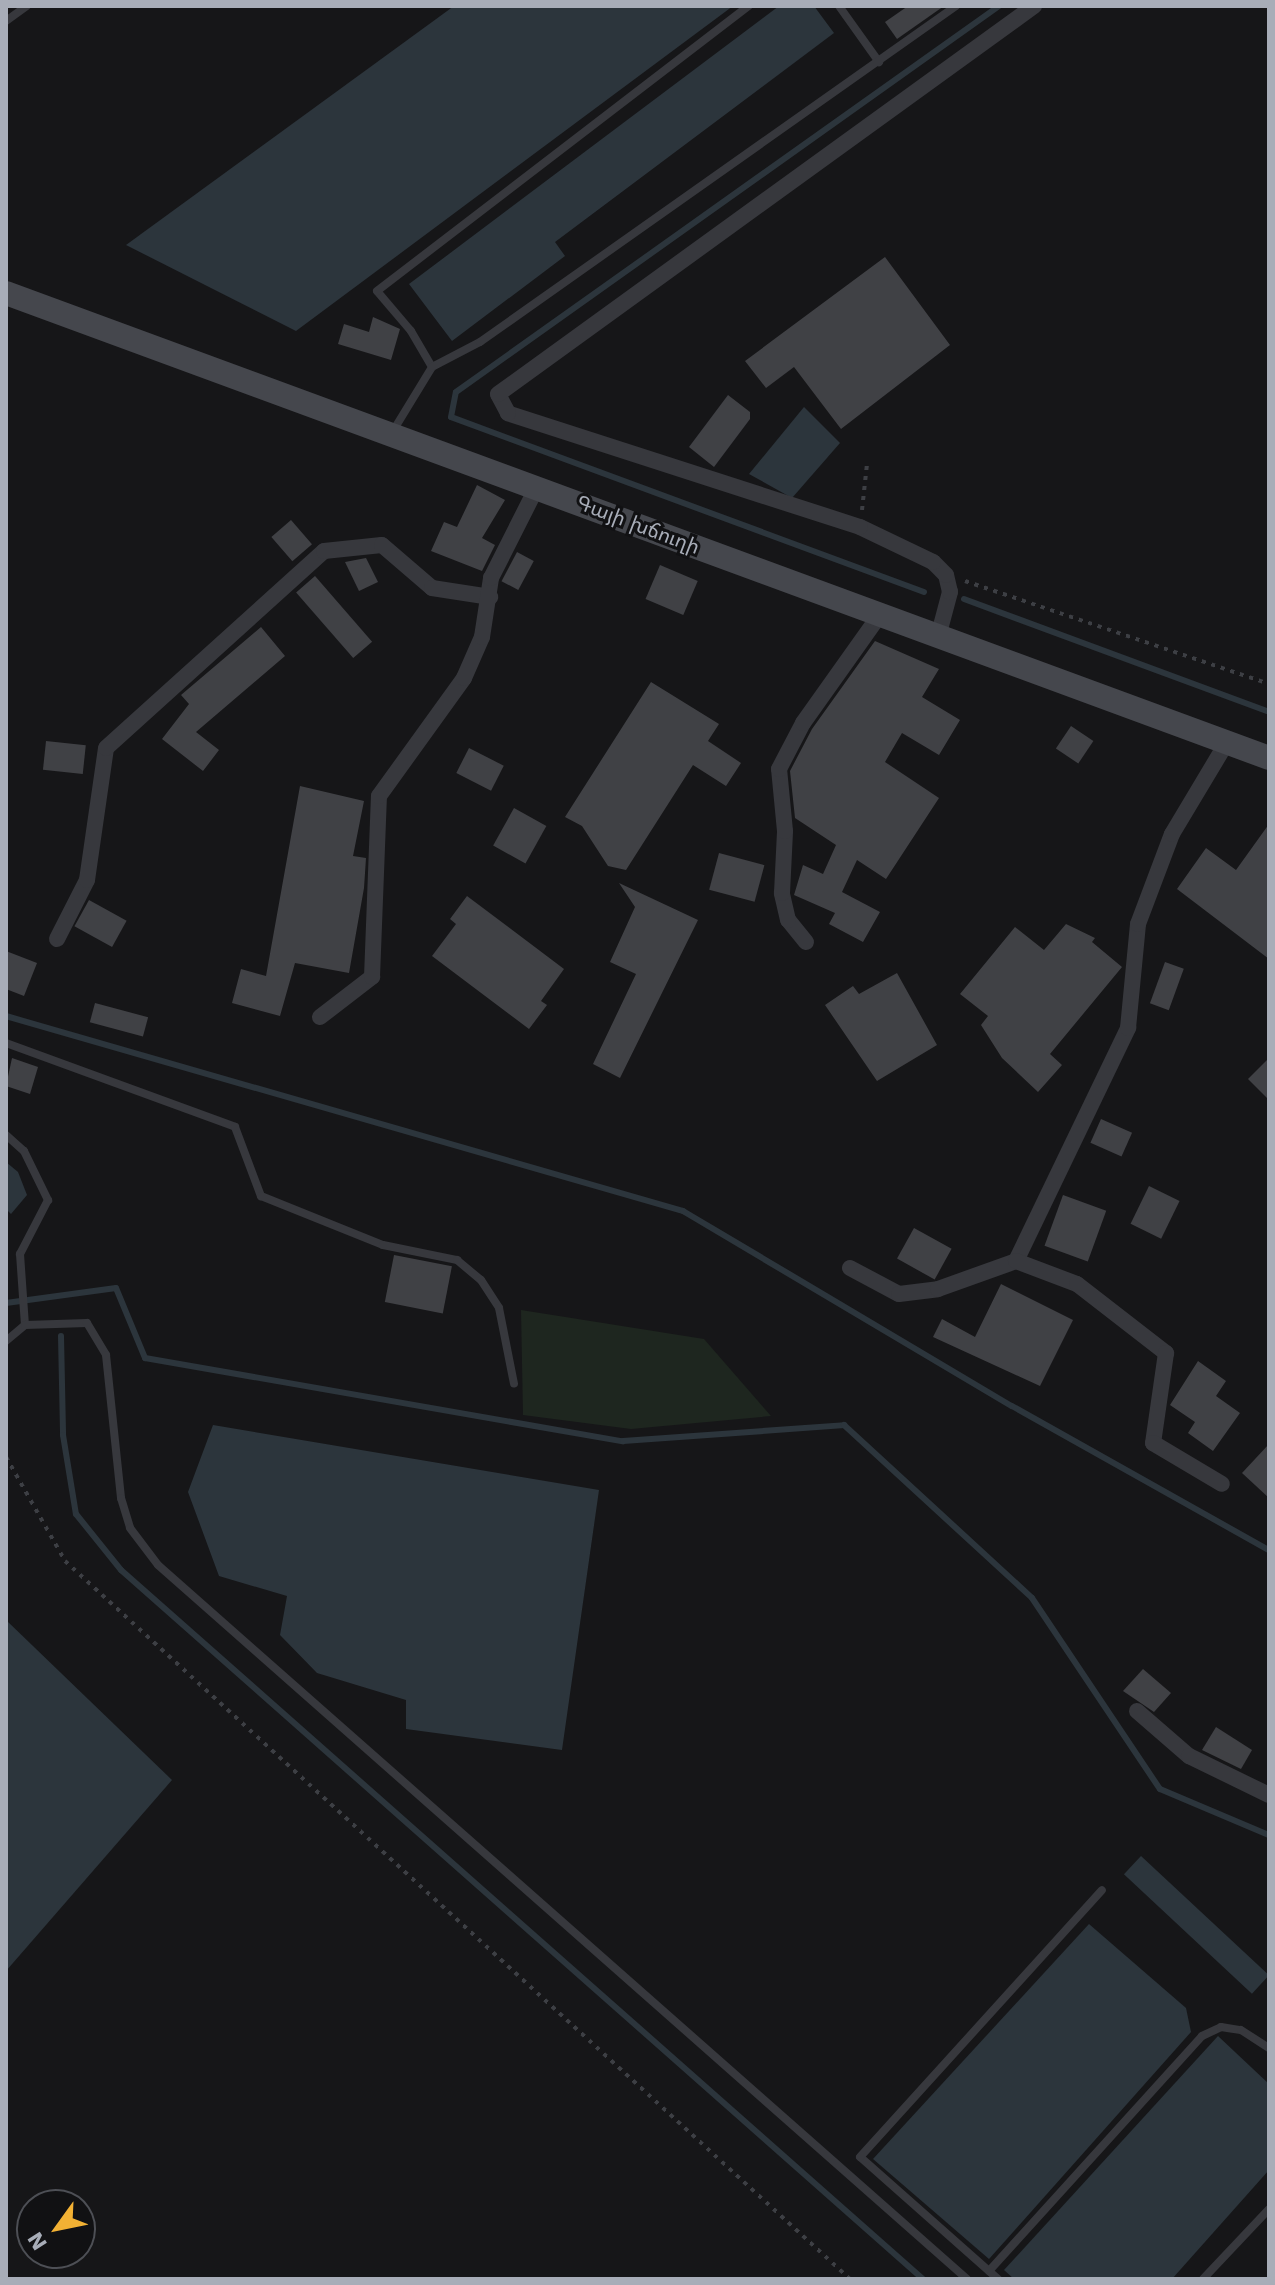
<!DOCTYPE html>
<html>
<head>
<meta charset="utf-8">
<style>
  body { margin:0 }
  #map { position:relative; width:1275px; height:2285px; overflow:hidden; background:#161618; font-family:"Work Sans","Noto Sans Armenian",sans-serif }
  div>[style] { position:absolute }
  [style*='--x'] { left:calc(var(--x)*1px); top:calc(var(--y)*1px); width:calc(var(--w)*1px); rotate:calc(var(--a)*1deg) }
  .green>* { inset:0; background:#1e261f }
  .water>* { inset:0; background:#2c353c; transform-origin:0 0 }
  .stream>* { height:6px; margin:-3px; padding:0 3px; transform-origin:3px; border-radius:3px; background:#2c353c }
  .building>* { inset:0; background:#404145; transform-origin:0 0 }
  .path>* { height:4px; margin-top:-2px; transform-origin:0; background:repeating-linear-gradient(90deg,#3d3f44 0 4px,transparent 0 10px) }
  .lane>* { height:8px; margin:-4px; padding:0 4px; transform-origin:4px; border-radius:4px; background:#37383d }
  .street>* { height:16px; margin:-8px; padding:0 8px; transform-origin:8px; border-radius:8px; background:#37383d }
  .secondary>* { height:24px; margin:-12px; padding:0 12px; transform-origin:12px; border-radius:12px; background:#45474d }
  span { translate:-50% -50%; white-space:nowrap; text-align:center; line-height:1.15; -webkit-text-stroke:6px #111113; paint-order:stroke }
  .street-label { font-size:20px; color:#a8adb8 }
  .frame { position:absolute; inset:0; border:8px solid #a8adb8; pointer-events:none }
  .north { position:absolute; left:16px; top:2189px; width:80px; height:80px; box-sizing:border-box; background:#111113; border:2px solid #4d4f55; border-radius:50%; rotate:237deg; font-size:22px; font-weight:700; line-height:32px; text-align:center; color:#a8adb8 }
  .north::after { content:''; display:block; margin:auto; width:28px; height:36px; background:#f2b134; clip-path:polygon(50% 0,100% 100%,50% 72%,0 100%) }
</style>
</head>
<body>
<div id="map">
  <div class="green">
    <div style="clip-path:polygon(521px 1310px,704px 1339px,771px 1416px,631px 1429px,523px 1415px)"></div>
  </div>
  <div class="water">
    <div style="clip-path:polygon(454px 6px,733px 6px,296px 331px,126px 245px)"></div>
    <div style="clip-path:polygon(779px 6px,814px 6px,834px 33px,555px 242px,565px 256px,452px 341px,409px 284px)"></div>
    <div style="clip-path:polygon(804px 407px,840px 443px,792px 498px,749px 474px)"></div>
    <div style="clip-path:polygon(6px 1162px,18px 1172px,27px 1195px,11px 1214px,6px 1209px)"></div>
    <div style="clip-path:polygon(213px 1425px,599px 1490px,562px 1750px,406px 1729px,406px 1700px,317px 1673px,280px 1635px,287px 1596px,219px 1576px,188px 1492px)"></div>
    <div style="clip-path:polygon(6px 1620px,172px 1780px,6px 1971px)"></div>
    <div style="left:1141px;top:1856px;width:175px;height:25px;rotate:43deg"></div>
    <div style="clip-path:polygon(1089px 1924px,1186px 2008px,1191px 2032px,989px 2259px,873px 2159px)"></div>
    <div style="clip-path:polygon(1218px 2036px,1269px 2084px,1269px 2170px,1172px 2279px,1014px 2279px,1004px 2270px)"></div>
  </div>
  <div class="stream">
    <div style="--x:924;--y:592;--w:504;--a:-159.7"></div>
    <div style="--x:451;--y:417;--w:25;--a:-79"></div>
    <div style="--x:456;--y:392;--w:666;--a:-35.41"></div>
    <div style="--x:964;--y:599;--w:325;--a:20.3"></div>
    <div style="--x:6;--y:1016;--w:705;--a:16.07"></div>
    <div style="--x:683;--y:1211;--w:382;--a:30.7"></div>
    <div style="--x:1012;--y:1406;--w:295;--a:29.3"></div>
    <div style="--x:6;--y:1303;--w:111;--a:-7.8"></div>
    <div style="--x:116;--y:1288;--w:76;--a:67.5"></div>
    <div style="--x:145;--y:1358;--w:485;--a:9.9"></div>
    <div style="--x:623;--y:1441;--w:222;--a:-4.1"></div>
    <div style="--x:844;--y:1425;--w:255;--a:42.6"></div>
    <div style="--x:1032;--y:1598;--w:230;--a:56.2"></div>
    <div style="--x:1160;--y:1789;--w:118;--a:22.9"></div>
    <div style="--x:61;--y:1336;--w:99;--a:88.8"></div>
    <div style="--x:63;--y:1435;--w:80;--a:80.7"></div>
    <div style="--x:76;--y:1514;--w:72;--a:51.2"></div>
    <div style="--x:121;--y:1570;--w:1070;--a:41.48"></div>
  </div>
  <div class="building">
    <div style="clip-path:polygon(908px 6px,944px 6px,897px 39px,885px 22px)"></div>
    <div style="clip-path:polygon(885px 257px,950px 345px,841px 429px,794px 367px,766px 388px,745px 361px)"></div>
    <div style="clip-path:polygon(373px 317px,400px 329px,391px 360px,338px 344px,344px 324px,369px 332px)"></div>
    <div style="clip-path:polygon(728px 395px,750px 412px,750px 419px,714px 467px,689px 447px)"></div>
    <div style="clip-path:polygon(477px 485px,505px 500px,482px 538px,495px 545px,482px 571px,431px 551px,444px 522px,457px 527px)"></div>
    <div style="left:291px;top:520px;width:32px;height:26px;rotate:49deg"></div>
    <div style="left:517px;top:552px;width:19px;height:33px;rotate:28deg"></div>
    <div style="clip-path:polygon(366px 558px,378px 582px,359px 591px,345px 562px)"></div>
    <div style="left:660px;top:565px;width:41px;height:37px;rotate:23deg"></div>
    <div style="left:315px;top:576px;width:87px;height:25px;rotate:49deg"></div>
    <div style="clip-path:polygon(261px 627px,285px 656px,196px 732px,219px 750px,203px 771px,162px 739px,189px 704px,181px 695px)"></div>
    <div style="clip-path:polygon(875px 641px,939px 669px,922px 697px,960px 720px,939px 755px,902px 733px,885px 762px,939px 798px,886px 879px,857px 860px,842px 892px,880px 912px,863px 942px,829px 924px,835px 913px,794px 895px,803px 865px,823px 874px,836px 845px,795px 818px,790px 771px,812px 729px)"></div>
    <div style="clip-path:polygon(651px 682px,719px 724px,708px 741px,741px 763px,726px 786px,693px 765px,626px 870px,608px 866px,582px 826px,565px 817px)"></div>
    <div style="left:1071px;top:726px;width:27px;height:27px;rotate:34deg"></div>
    <div style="left:46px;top:741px;width:40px;height:29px;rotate:6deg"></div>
    <div style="left:469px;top:748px;width:39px;height:28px;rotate:27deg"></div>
    <div style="clip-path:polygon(300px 786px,364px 801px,353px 856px,366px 858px,364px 888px,349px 973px,295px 963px,280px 1016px,232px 1003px,241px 969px,266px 976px)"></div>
    <div style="left:514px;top:808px;width:37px;height:43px;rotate:29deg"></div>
    <div style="clip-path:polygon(1269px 824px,1269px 959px,1177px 889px,1206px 848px,1236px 870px)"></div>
    <div style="left:719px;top:853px;width:47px;height:38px;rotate:15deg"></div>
    <div style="clip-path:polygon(619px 883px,698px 920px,620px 1078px,593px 1064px,636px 974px,610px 962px,635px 907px)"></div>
    <div style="clip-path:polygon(467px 896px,564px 969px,541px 1001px,547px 1005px,529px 1029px,432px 956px,456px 924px,450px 919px)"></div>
    <div style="left:89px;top:900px;width:43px;height:30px;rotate:29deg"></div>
    <div style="clip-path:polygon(1066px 924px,1095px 938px,1092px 942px,1122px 967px,1050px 1054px,1062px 1065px,1038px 1092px,1002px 1058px,981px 1025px,988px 1016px,960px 994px,1015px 927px,1044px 950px)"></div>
    <div style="clip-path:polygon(6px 951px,37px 963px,24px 996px,6px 989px)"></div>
    <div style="left:1165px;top:962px;width:20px;height:44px;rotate:20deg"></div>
    <div style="clip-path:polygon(897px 973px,937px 1045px,877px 1081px,825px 1005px,853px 986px,859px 994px)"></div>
    <div style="left:95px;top:1003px;width:55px;height:20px;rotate:15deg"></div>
    <div style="clip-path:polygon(12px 1058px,38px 1067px,30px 1094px,6px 1086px)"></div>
    <div style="clip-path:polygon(1269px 1058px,1269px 1100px,1248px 1079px)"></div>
    <div style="left:1101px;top:1119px;width:34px;height:26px;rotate:24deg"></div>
    <div style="left:1149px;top:1186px;width:34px;height:42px;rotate:26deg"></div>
    <div style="left:1063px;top:1195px;width:46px;height:54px;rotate:20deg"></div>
    <div style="left:914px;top:1228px;width:43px;height:35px;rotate:29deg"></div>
    <div style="left:394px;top:1255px;width:59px;height:48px;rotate:11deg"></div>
    <div style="clip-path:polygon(1001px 1284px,1073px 1320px,1040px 1386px,933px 1337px,942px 1319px,975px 1337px)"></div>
    <div style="clip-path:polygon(1198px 1361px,1226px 1381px,1216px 1396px,1240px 1413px,1213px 1451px,1188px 1433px,1195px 1422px,1170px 1405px)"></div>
    <div style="clip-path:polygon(1269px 1444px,1269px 1498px,1242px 1473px)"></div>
    <div style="clip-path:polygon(1143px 1669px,1171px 1693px,1154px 1712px,1123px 1691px)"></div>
    <div style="clip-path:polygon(1216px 1727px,1252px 1750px,1241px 1769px,1202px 1750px)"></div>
  </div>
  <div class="path">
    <div style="--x:862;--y:510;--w:46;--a:-83.8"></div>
    <div style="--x:965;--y:581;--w:321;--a:18.7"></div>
    <div style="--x:6;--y:1457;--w:120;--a:60.4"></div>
    <div style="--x:65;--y:1561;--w:1064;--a:42.45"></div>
  </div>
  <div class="lane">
    <div style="--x:839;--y:6;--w:69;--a:54.5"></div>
    <div style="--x:6;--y:21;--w:26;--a:-36"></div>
    <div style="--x:432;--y:367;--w:42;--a:-120.3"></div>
    <div style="--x:411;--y:331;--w:52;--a:-130.4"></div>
    <div style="--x:377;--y:291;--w:469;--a:-37.5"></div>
    <div style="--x:393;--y:431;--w:75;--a:-58.6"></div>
    <div style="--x:432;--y:367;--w:54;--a:-27.5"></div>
    <div style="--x:480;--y:342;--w:583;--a:-35.22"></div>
    <div style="--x:6;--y:1043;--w:244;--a:20.1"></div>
    <div style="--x:235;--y:1127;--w:74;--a:69.4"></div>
    <div style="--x:261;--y:1196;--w:131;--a:21.9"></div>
    <div style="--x:383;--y:1245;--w:76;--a:11.5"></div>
    <div style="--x:457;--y:1260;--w:31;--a:40"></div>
    <div style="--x:481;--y:1280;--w:33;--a:57"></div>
    <div style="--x:499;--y:1308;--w:77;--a:78.8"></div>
    <div style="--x:6;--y:1135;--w:24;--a:42"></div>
    <div style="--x:24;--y:1151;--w:55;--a:63.9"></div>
    <div style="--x:48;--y:1200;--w:61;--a:117.4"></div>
    <div style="--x:20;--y:1254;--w:71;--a:86"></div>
    <div style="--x:6;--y:1341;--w:25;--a:-40"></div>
    <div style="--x:25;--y:1325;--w:62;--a:-1.8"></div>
    <div style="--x:87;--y:1323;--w:37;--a:59"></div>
    <div style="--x:106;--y:1355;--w:144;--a:84"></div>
    <div style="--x:121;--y:1498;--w:31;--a:73"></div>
    <div style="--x:130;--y:1528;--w:46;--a:52.9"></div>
    <div style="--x:158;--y:1565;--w:1079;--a:41.43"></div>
    <div style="--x:989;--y:2271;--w:317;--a:-47.8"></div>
    <div style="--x:1202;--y:2036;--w:21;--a:-25"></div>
    <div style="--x:1221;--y:2027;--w:20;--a:9"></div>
    <div style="--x:1241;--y:2030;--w:33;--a:33"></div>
    <div style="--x:998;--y:2279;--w:184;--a:-138.5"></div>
    <div style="--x:860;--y:2157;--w:360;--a:-47.8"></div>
    <div style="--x:1203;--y:2279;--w:96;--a:-46.7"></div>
  </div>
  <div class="street">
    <div style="--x:938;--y:637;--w:47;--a:-75.1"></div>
    <div style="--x:950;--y:592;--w:17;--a:-103"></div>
    <div style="--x:946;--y:575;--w:18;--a:-135"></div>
    <div style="--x:933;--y:562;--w:81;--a:-154.4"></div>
    <div style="--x:860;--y:527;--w:370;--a:-162.1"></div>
    <div style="--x:508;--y:413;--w:21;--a:-118"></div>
    <div style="--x:498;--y:394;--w:662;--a:-35.9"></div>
    <div style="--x:57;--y:939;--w:66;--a:-63"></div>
    <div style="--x:87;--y:880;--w:133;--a:-81.8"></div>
    <div style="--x:106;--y:748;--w:294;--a:-42.1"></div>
    <div style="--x:324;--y:551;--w:58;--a:-5.9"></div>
    <div style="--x:382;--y:545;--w:66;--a:40.7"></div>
    <div style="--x:432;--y:588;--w:59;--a:8.8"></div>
    <div style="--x:806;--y:942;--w:28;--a:-129"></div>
    <div style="--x:788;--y:920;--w:28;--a:-103"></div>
    <div style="--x:782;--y:893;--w:62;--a:-87.2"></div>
    <div style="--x:785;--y:831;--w:62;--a:-95.5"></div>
    <div style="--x:779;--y:769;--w:52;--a:-62.4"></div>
    <div style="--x:803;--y:723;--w:131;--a:-54.6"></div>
    <div style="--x:320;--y:1017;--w:66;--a:-37.6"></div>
    <div style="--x:372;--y:977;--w:181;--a:-87.8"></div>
    <div style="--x:379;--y:796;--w:145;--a:-54.2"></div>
    <div style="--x:464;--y:678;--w:45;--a:-66.3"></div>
    <div style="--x:482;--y:637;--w:60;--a:-81.3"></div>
    <div style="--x:491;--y:578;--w:102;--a:-63.2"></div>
    <div style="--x:1016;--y:1261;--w:259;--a:-64.3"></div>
    <div style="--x:1128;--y:1028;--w:104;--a:-84.5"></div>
    <div style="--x:1138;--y:924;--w:96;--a:-69.3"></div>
    <div style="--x:1172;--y:834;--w:107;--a:-59.1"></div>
    <div style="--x:850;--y:1268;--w:55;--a:28"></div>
    <div style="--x:899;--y:1294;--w:39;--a:-7"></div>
    <div style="--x:938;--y:1289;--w:83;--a:-19.7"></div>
    <div style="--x:1016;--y:1261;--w:65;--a:20.7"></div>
    <div style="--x:1077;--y:1284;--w:113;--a:37.8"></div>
    <div style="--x:1166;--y:1353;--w:91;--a:98.2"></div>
    <div style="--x:1153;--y:1443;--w:80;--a:30.7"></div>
    <div style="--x:1137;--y:1711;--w:69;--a:40.9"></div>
    <div style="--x:1189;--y:1756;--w:89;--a:26"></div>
  </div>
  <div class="secondary">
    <div style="--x:6;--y:293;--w:1346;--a:20.21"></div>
  </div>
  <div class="street-label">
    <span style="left:638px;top:525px;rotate:21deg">Գայի խճուղի</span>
  </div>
  <div class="frame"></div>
  <div class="north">N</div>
</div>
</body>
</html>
